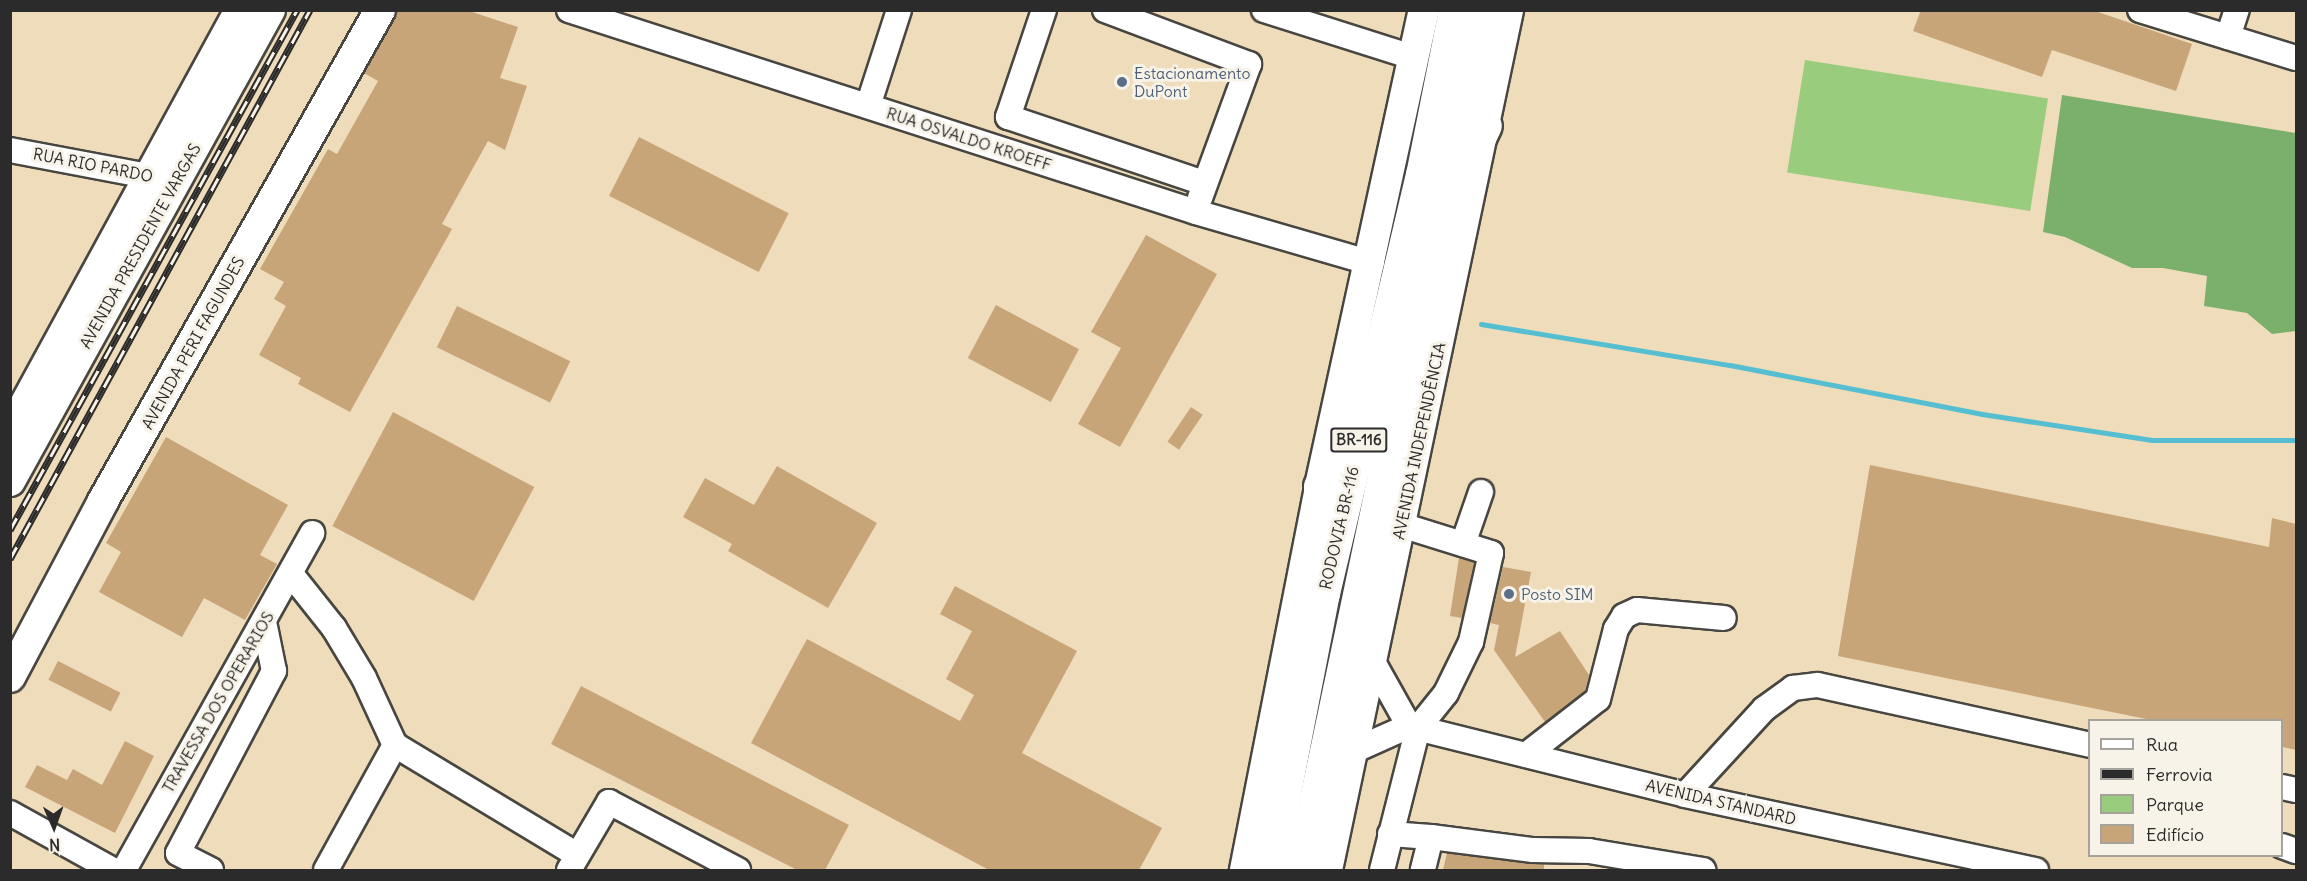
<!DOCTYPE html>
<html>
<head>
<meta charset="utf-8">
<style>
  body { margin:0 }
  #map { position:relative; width:2307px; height:881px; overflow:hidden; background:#eedcba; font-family:Delius,sans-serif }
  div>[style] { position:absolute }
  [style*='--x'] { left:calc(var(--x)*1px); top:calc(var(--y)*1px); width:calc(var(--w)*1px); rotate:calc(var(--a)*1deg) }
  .green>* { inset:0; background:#99cc7d; transform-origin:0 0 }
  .forest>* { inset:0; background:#7ab06c }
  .stream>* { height:5px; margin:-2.5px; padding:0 2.5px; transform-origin:2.5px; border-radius:2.5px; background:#55bfd1 }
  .building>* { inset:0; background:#c8a579; transform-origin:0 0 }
  .roads { filter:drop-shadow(2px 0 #484640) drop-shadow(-2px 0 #484640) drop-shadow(0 2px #484640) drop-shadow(0 -2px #484640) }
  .minor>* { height:24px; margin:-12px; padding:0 12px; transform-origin:12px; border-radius:12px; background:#fff }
  .major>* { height:30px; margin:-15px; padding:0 15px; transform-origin:15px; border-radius:15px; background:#fff }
  .highway>* { height:33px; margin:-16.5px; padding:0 16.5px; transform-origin:16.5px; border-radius:16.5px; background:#fff }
  .rail>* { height:7px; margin-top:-3.5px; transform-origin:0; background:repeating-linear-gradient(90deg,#f7f3e8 0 14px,#2b2b2b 0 28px); box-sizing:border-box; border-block:2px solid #2b2b2b }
  .dots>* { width:16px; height:16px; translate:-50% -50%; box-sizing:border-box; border:3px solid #f7f3e8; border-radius:50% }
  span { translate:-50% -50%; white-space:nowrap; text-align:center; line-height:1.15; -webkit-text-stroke:6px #f7f3e8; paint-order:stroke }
  .shield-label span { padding:2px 4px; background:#f7f3e8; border:2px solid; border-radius:4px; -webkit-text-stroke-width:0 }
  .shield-label { font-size:15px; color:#2b2b2b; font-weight:700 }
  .service-label { font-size:16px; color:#4e5e75 }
  .left { translate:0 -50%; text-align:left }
  .street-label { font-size:16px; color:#2b2b2b }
  .frame { position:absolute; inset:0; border:12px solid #2b2b2b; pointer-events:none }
  .legend { position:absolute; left:2088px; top:719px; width:195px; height:138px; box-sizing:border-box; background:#f7f3e8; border:2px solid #a5a39c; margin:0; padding:8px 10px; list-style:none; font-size:18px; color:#2b2b2b }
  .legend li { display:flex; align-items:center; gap:12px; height:30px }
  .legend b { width:30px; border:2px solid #a5a39c }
  .north { position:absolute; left:24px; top:797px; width:60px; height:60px; -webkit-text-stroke:4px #f7f3e8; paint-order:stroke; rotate:178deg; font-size:16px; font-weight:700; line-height:24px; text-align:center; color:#2b2b2b }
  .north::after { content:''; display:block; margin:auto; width:21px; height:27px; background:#2b2b2b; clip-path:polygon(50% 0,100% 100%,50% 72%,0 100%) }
</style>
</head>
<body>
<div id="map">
  <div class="green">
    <div style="left:1805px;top:60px;width:246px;height:114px;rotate:9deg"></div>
  </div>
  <div class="forest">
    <div style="clip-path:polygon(2062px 95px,2296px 133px,2296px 331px,2272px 334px,2247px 313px,2204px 306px,2207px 276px,2163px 268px,2132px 268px,2065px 237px,2043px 232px)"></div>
  </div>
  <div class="stream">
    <div style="--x:1481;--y:324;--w:252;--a:9.4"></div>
    <div style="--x:1730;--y:365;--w:257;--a:11"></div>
    <div style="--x:1982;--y:414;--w:172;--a:8.7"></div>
    <div style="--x:2152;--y:440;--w:144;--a:0"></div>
  </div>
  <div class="building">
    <div style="clip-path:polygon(397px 10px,466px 10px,518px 27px,500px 78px,527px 86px,505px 150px,488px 141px,442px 224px,452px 229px,350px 412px,298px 384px,301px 378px,259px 355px,286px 306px,274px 299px,284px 282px,260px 269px,328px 149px,337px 154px,378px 81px,364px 73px)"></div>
    <div style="clip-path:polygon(1921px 10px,2092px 10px,2192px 44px,2176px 91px,2052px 50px,2042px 77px,1913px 31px)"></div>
    <div style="left:639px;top:137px;width:168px;height:66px;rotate:27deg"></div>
    <div style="clip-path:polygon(1146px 235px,1217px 274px,1120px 447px,1078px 424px,1121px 348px,1091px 332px)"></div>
    <div style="left:996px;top:305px;width:94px;height:60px;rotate:28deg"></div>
    <div style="left:457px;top:306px;width:126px;height:46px;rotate:26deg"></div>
    <div style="left:1191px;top:407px;width:14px;height:42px;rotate:34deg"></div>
    <div style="left:393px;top:412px;width:160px;height:129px;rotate:28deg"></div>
    <div style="clip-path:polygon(166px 437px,288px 505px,260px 555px,277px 564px,245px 620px,204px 598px,182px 637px,99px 592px,121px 552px,106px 543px)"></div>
    <div style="clip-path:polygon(1870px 465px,2269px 547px,2272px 518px,2296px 524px,2296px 750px,2282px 747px,2282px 720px,2151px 720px,1838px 656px)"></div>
    <div style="clip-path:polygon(777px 466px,877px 523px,828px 608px,728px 551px,732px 544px,683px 517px,705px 478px,754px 505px)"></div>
    <div style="clip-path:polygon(1459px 558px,1474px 563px,1462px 618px,1450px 616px)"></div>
    <div style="clip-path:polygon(1503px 567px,1531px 572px,1515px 657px,1560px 631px,1589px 675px,1585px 691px,1545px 722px,1494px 650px,1499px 625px,1490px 623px)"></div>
    <div style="clip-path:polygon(955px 586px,1077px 651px,1022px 753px,1162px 828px,1139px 870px,989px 870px,751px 743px,807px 639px,960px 721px,974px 695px,946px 679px,972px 631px,940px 614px)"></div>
    <div style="left:58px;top:661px;width:70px;height:21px;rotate:27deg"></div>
    <div style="clip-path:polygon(581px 686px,849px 825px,825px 870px,797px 870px,551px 744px)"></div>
    <div style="clip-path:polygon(125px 741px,154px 756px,115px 833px,25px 787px,37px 765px,67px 780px,73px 769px,102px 785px)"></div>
    <div style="clip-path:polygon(1447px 853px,1544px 864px,1544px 870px,1443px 870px)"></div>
  </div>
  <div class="roads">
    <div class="minor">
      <div style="--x:569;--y:10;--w:659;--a:17.86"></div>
      <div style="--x:1196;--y:212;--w:183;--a:16.2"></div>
      <div style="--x:1044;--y:10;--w:113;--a:108.6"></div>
      <div style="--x:1008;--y:117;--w:207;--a:18.6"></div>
      <div style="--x:1105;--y:10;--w:154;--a:20.6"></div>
      <div style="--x:1249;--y:64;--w:143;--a:110.1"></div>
      <div style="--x:1264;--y:10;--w:158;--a:17.6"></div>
      <div style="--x:2140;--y:10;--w:163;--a:17.1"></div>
      <div style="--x:2228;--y:37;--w:28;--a:-72"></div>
      <div style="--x:868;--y:106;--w:101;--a:-72.1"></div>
      <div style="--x:10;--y:150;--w:157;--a:10.7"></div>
      <div style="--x:1463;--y:544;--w:55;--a:-70.9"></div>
      <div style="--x:291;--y:574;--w:69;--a:51.5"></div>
      <div style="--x:334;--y:628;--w:58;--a:59"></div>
      <div style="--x:364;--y:678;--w:74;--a:65.2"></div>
      <div style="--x:395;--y:745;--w:213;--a:31.1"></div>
      <div style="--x:1372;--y:660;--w:76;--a:60.7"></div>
      <div style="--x:1353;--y:751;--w:61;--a:-24.1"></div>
      <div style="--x:1409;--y:726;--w:284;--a:14"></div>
      <div style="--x:1685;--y:795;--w:359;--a:12.1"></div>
      <div style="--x:1526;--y:755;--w:91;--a:-37.9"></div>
      <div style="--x:1598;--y:699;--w:72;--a:-75.6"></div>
      <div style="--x:1616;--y:629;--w:15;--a:-58"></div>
      <div style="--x:1624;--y:616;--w:14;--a:-25"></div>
      <div style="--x:1637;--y:610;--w:87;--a:5.3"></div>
      <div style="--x:2282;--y:787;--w:14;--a:12"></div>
      <div style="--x:1685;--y:795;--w:117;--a:-47.4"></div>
      <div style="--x:1764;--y:709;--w:36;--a:-36"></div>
      <div style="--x:1793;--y:688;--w:25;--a:-7"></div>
      <div style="--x:1818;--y:685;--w:279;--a:12.4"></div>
      <div style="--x:10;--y:813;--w:118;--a:29"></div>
      <div style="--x:1390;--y:834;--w:41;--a:4.2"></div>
      <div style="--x:1431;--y:837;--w:34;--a:104"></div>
      <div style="--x:1431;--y:837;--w:103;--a:7.3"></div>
      <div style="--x:1533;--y:850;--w:56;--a:1"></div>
      <div style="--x:1589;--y:851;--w:116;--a:9.5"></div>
      <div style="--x:2282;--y:846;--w:15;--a:20"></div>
      <div style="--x:124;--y:870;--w:386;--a:-60.8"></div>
      <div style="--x:211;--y:870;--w:37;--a:-153"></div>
      <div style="--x:178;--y:853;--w:206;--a:-62.2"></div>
      <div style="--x:274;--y:671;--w:50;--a:-101.5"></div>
      <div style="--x:326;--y:870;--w:143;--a:-61.1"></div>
      <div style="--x:569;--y:870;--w:79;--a:-59.5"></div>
      <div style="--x:609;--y:802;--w:146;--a:27.8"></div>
      <div style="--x:1382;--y:870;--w:146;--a:-75.8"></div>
      <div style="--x:1418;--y:728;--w:45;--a:-51.3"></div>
      <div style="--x:1446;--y:693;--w:57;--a:-63.9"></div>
      <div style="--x:1471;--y:642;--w:91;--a:-77.3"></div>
      <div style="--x:1491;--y:553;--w:94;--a:-162.7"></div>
    </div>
    <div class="major">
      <div style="--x:10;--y:432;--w:481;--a:-61.4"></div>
      <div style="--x:10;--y:481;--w:538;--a:-61.1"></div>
      <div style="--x:10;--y:677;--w:199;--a:-62.1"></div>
      <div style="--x:103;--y:501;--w:564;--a:-60.57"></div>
      <div style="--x:1245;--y:870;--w:391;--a:-78.9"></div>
      <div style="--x:1320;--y:486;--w:487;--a:-77.7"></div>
      <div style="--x:1327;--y:870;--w:879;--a:-78.11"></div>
    </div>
    <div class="highway">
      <div style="--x:1461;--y:175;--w:55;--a:-64.4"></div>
      <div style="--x:1320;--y:486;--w:61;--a:88.1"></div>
      <div style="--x:1269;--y:870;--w:282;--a:-79"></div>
      <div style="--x:1323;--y:593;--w:430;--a:-76.7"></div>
      <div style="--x:1422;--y:175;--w:168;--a:-78.7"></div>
      <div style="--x:1301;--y:870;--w:879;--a:-78.11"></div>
    </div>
  </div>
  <div class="rail">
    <div style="--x:10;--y:530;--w:594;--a:-61.1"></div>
    <div style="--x:10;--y:559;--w:626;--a:-61.35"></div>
  </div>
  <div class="dots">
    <div style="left:1122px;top:82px;background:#5c6f8a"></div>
    <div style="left:1509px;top:594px;background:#5c6f8a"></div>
  </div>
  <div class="shield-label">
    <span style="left:1359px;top:440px">BR-116</span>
  </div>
  <div class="service-label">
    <span class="left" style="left:1134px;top:82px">Estacionamento<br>DuPont</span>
    <span class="left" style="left:1521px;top:594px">Posto SIM</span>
  </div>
  <div class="street-label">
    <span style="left:969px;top:139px;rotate:18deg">RUA OSVALDO KROEFF</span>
    <span style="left:93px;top:165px;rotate:11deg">RUA RIO PARDO</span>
    <span style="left:140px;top:246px;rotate:-61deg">AVENIDA PRESIDENTE VARGAS</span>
    <span style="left:193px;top:343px;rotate:-61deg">AVENIDA PERI FAGUNDES</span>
    <span style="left:1419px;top:441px;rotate:-78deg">AVENIDA INDEPENDÊNCIA</span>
    <span style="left:1339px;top:528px;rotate:-77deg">RODOVIA BR-116</span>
    <span style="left:218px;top:702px;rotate:-60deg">TRAVESSA DOS OPERARIOS</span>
    <span style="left:1721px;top:802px;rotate:13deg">AVENIDA STANDARD</span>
  </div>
  <div class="frame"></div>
  <ul class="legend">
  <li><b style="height:8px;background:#fff"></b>Rua</li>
  <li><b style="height:8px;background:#2b2b2b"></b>Ferrovia</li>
  <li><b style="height:16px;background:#99cc7d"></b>Parque</li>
  <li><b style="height:16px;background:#c8a579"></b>Edifício</li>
  </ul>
  <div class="north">N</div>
</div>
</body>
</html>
